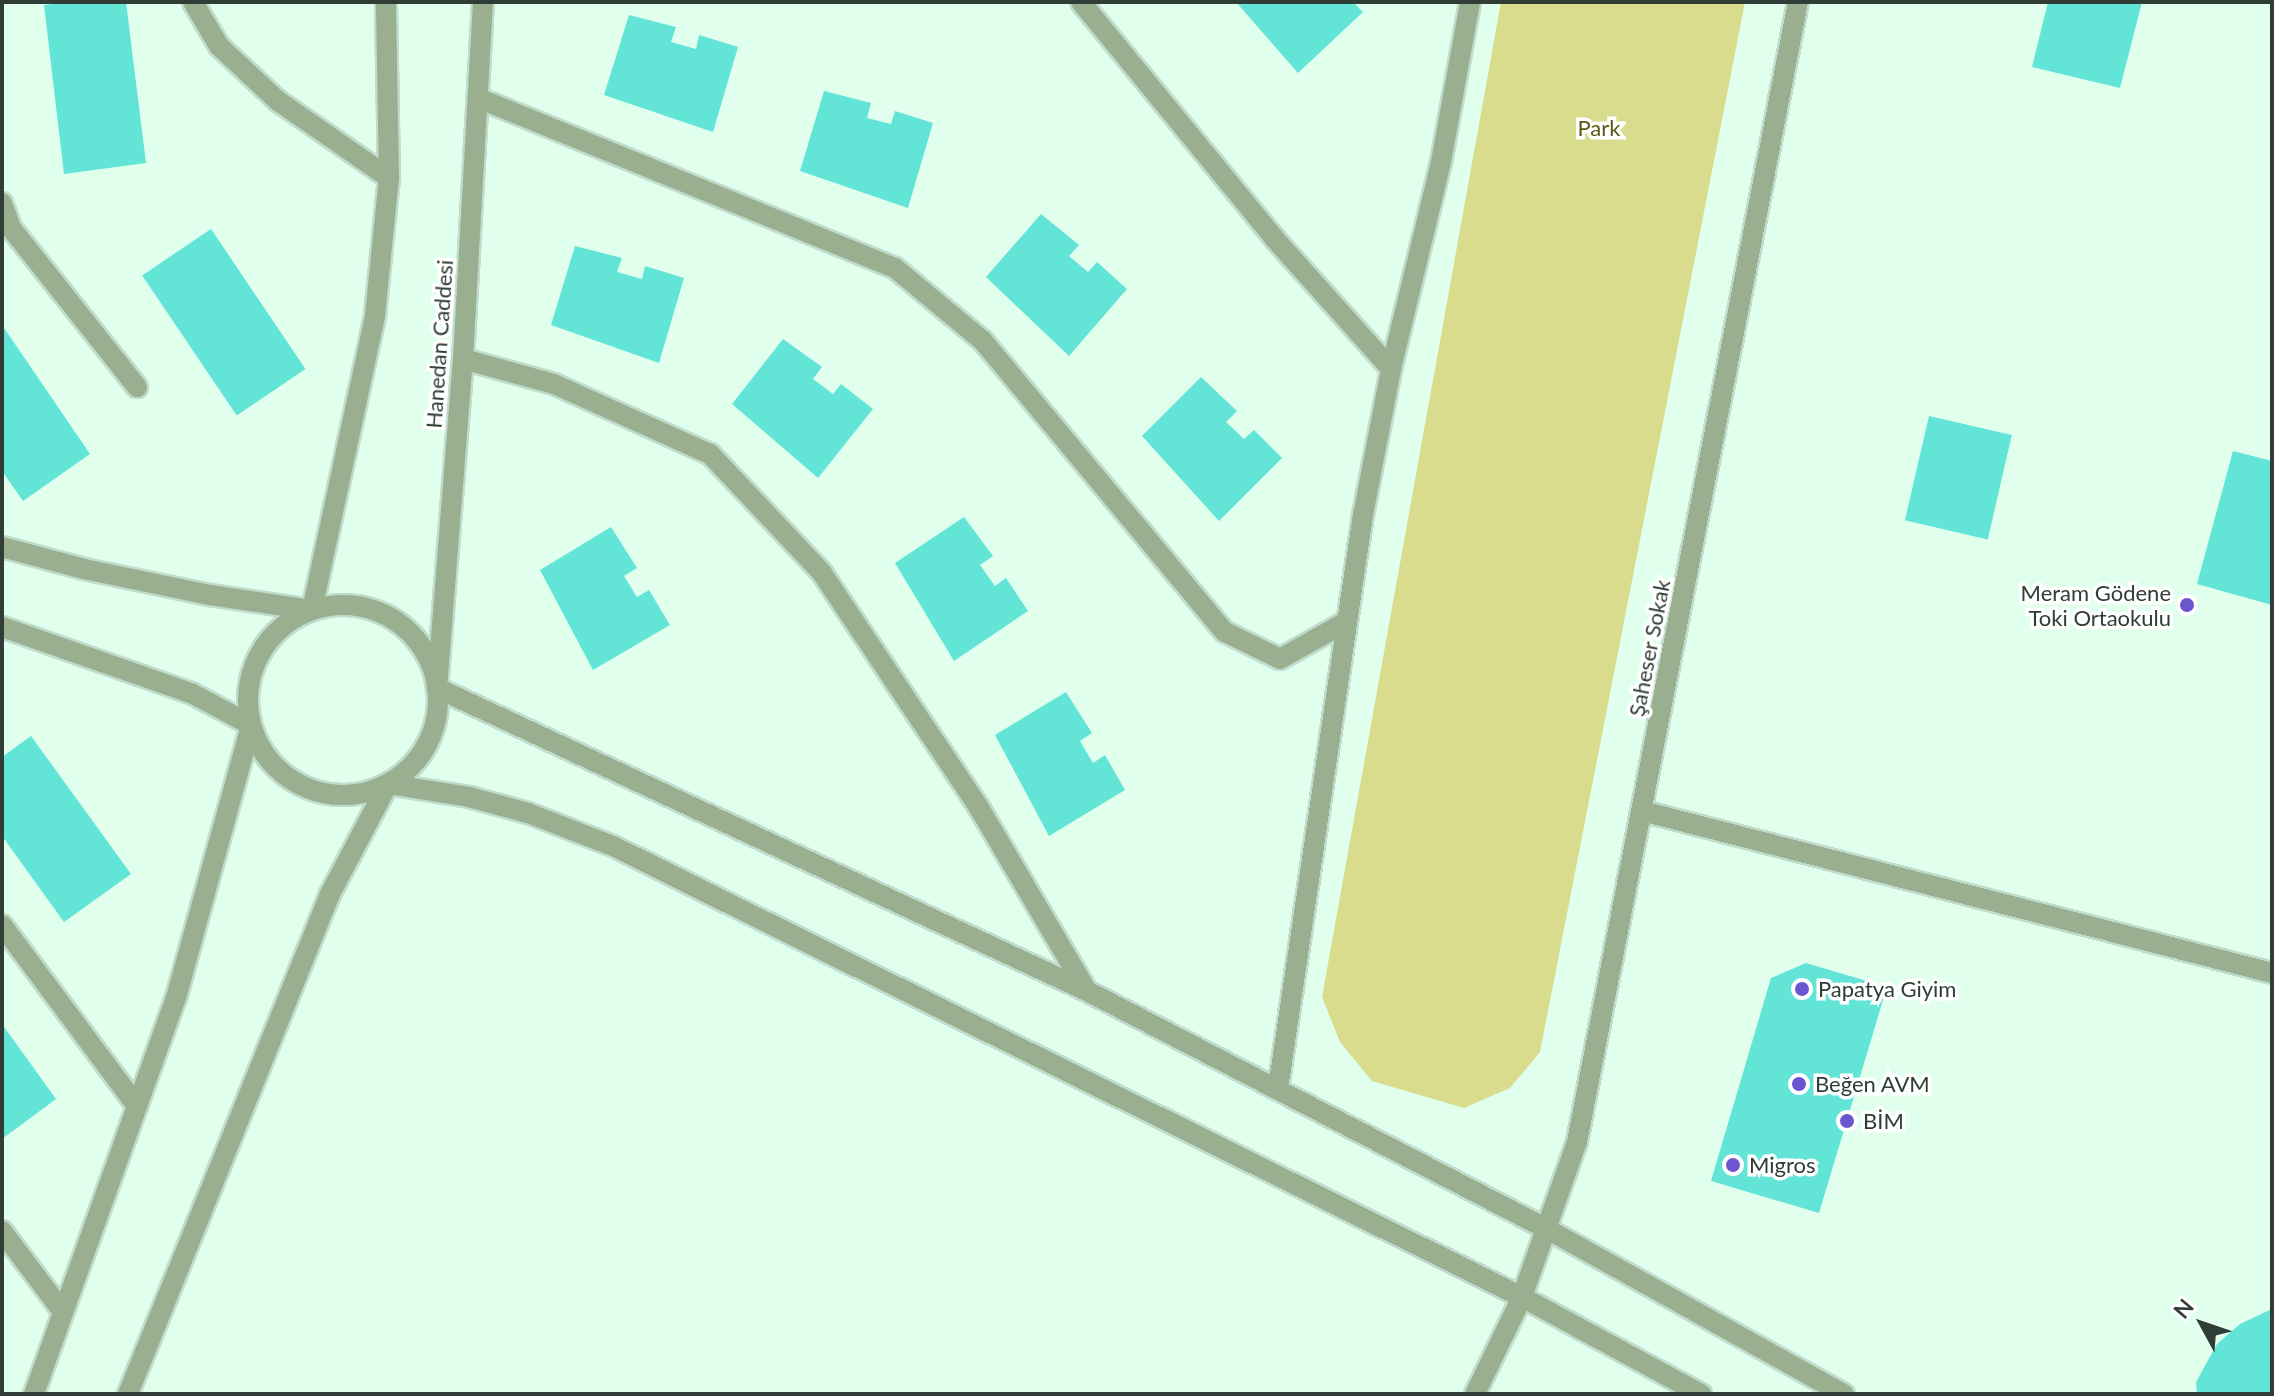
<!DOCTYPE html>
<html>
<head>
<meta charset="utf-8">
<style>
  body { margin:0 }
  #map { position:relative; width:2274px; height:1396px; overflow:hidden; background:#e0ffed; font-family:Lato,sans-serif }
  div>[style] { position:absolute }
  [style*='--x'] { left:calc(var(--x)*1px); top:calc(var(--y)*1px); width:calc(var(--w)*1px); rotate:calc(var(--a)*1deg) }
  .green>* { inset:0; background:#d9dc8c }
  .building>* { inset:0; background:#62e4d7; transform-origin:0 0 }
  .roads { filter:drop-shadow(2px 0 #c0dccc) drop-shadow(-2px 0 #c0dccc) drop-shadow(0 2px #c0dccc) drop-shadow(0 -2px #c0dccc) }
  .minor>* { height:20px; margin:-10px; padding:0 10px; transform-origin:10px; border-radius:10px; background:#99af8f }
  .minor>.ring { margin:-10px; padding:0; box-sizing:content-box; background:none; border:20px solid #99af8f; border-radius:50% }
  .dots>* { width:22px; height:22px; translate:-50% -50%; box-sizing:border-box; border:4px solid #fff; border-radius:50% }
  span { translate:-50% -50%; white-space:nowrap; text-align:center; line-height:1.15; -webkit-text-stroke:7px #fff; paint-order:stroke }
  .park-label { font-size:22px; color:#585915 }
  .street-label { font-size:22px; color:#303d36 }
  .poi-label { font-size:22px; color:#303d36 }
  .right { translate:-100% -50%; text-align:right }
  .left { translate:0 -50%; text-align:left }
  .frame { position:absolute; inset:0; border:4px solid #303d36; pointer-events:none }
  .north { position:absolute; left:2162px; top:1284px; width:80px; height:80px; -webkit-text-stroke:6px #fff; paint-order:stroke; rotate:310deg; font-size:22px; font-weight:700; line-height:32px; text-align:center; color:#303d36 }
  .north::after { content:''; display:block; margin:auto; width:28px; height:36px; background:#303d36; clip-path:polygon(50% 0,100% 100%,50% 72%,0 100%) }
</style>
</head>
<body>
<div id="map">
  <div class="green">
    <div style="clip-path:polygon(1501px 2px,1745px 2px,1540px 1052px,1510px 1088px,1464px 1108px,1372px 1081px,1340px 1042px,1322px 997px)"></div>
  </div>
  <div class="building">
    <div style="clip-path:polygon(68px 2px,126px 2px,146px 163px,64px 174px,44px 5px)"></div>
    <div style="clip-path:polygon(1236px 2px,1353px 2px,1363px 12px,1298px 73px)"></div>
    <div style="clip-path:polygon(2048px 2px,2142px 2px,2120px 88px,2032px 67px)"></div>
    <div style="clip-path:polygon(629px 15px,676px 27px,671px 42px,696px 49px,699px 35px,738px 47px,713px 132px,604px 95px)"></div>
    <div style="clip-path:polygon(824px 91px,871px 103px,867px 118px,891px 124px,895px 111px,933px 123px,908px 208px,800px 171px)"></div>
    <div style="clip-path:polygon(1041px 214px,1079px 245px,1069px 256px,1088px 272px,1097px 262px,1127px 289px,1069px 356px,986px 277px)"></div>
    <div style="left:211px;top:229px;width:169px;height:83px;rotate:56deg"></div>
    <div style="clip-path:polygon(575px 246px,622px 258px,617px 272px,642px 279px,645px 266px,684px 278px,659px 363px,551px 325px)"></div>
    <div style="clip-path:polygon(2px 325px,90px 454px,23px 501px,2px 471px)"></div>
    <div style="clip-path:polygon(783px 339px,822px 367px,813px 379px,833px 394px,841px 384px,873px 409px,818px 478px,732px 404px)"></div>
    <div style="clip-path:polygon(1201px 377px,1237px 411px,1226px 422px,1244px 439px,1254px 430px,1282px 458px,1219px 521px,1142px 436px)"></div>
    <div style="left:1929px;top:416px;width:85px;height:107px;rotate:13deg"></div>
    <div style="clip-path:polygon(2233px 451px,2272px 461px,2272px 605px,2197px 584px)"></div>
    <div style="clip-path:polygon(964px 517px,993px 556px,980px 565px,995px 586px,1006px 578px,1028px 611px,954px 661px,895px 563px)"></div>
    <div style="clip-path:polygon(611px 527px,637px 568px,624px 576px,637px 597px,649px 590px,670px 625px,593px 670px,540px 570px)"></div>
    <div style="clip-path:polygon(1066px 692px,1092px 733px,1080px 741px,1093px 763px,1105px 755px,1125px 790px,1049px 836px,995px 735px)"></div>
    <div style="clip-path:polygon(31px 736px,131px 874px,64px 922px,2px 836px,2px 757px)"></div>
    <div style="clip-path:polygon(1806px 963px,1887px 987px,1819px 1213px,1711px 1181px,1771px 978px)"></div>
    <div style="clip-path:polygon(2px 1024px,56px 1099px,2px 1139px)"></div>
    <div style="clip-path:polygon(2272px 1309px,2272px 1394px,2197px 1394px,2196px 1382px,2217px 1344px,2240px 1324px)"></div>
  </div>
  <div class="roads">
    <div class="minor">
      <div style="--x:193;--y:2;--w:51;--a:59.4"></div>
      <div style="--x:219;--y:46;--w:81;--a:43"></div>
      <div style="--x:278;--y:101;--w:135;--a:34.7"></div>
      <div style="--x:1081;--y:2;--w:305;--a:50.7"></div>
      <div style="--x:1274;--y:238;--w:176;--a:48.2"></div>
      <div style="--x:478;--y:98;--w:450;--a:22.2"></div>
      <div style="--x:895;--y:268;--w:114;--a:39.7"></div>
      <div style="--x:983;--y:341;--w:378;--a:50.3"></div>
      <div style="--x:1225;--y:632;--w:61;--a:26.1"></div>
      <div style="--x:1280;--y:659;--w:73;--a:-29.4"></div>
      <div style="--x:2;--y:203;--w:27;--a:70"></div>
      <div style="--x:11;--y:228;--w:203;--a:51.6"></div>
      <div style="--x:463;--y:359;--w:94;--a:15.4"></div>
      <div style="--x:554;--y:384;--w:171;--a:24.2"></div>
      <div style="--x:710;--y:454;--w:163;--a:46.7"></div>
      <div style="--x:822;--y:573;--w:280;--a:56.2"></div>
      <div style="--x:978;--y:806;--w:215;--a:59.5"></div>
      <div style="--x:2;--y:547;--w:85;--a:15"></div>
      <div style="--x:84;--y:569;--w:129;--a:11.7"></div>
      <div style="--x:210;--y:595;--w:103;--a:8.4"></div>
      <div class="ring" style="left:248px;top:605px;width:170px;height:170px"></div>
      <div style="--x:312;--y:610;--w:302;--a:-77.9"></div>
      <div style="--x:375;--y:315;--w:138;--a:-84.2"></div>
      <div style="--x:389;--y:178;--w:176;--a:-91"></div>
      <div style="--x:2;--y:627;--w:202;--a:19.3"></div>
      <div style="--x:193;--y:694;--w:66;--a:28.1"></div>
      <div style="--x:437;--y:688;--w:717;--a:24.99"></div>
      <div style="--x:1087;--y:991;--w:518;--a:27.36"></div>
      <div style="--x:1547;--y:1229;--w:340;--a:29.1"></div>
      <div style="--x:437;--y:688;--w:330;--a:-85.5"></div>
      <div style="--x:463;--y:359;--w:358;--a:-86.8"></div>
      <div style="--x:388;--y:784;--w:82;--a:9.1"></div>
      <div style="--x:469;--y:797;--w:61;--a:15.2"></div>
      <div style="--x:528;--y:813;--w:93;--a:21.3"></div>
      <div style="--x:615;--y:847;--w:1012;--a:26.39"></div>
      <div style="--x:1522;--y:1297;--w:204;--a:28.5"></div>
      <div style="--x:1642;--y:811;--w:650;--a:14.42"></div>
      <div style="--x:2;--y:925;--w:226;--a:53.3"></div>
      <div style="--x:1278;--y:1089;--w:580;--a:-81.58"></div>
      <div style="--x:1363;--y:515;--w:149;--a:-79.1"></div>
      <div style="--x:1391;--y:369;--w:213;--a:-76.4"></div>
      <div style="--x:1441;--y:162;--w:163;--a:-79.7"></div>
      <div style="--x:2;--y:1231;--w:101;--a:53"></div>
      <div style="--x:34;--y:1394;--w:421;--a:-70.3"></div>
      <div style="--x:176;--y:998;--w:283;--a:-74.6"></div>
      <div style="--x:128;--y:1394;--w:539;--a:-68"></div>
      <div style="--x:330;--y:894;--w:124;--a:-62.2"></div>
      <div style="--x:1475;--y:1394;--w:108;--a:-64.1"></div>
      <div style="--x:1522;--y:1297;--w:164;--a:-70.5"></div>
      <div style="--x:1577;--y:1142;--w:1161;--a:-79.03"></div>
    </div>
  </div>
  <div class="dots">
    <div style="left:2187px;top:605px;background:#6c56d0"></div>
    <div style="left:1802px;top:989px;background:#6c56d0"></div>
    <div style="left:1799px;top:1084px;background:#6c56d0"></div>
    <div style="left:1847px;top:1121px;background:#6c56d0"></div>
    <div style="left:1733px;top:1165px;background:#6c56d0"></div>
  </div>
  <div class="park-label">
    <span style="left:1599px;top:128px">Park</span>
  </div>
  <div class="street-label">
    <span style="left:439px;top:344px;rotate:-86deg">Hanedan Caddesi</span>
    <span style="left:1649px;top:648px;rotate:-79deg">Şaheser Sokak</span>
  </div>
  <div class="poi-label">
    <span class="right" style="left:2171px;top:605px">Meram Gödene<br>Toki Ortaokulu</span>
    <span class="left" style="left:1818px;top:989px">Papatya Giyim</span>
    <span class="left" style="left:1815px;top:1084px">Beğen AVM</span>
    <span class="left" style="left:1863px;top:1121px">BİM</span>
    <span class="left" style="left:1749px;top:1165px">Migros</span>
  </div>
  <div class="frame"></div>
  <div class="north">N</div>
</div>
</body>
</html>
